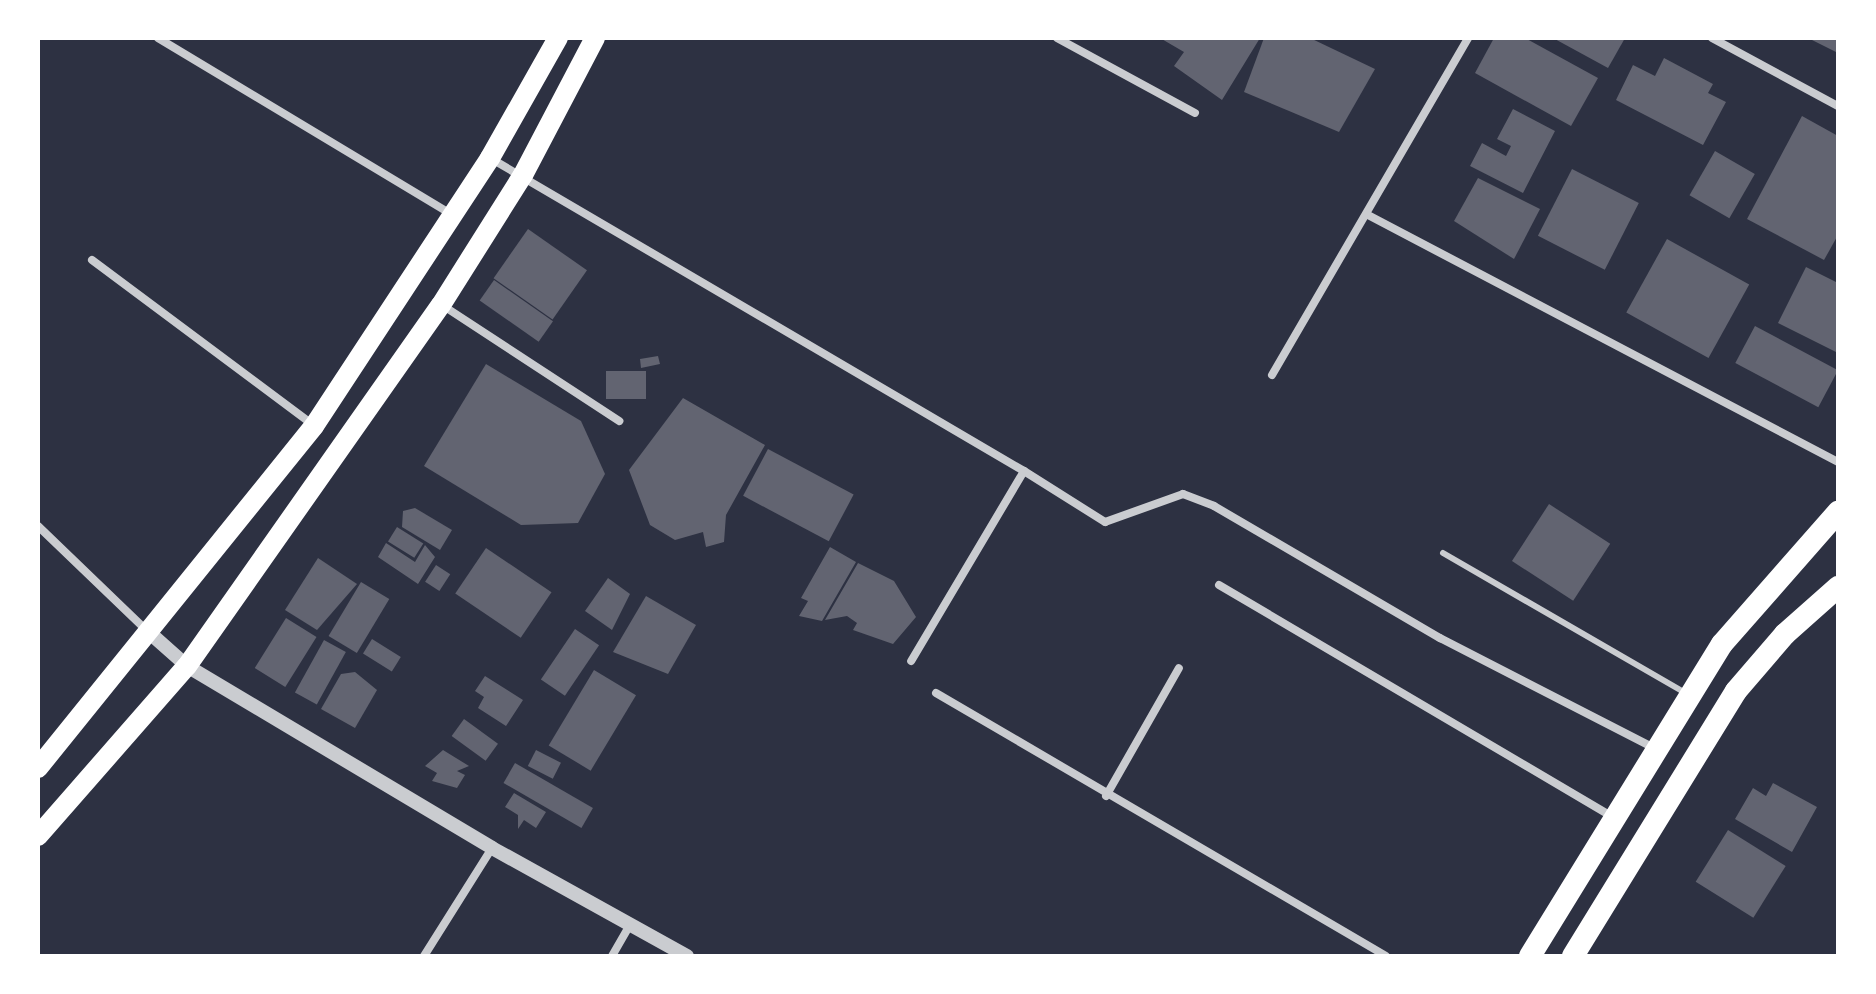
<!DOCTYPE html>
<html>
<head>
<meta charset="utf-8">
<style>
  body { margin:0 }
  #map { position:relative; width:1876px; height:994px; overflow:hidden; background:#2d3142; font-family:"DejaVu Sans",sans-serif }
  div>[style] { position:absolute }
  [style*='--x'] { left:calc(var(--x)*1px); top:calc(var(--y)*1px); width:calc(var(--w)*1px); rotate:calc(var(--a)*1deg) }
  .building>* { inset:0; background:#626471; transform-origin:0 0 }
  .service>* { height:6px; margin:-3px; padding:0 3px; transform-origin:3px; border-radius:3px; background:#caccd0 }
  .minor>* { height:8px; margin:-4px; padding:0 4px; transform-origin:4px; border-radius:4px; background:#caccd0 }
  .tertiary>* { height:14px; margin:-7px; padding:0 7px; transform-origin:7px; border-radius:7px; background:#caccd0 }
  .primary>* { height:20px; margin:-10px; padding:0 10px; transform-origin:10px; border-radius:10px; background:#fff }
  .trunk>* { height:22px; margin:-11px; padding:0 11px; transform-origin:11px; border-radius:11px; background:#fff }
  span { translate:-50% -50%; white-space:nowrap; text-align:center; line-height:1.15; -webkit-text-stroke:6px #fff; paint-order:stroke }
  .frame { position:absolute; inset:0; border:40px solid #fff; pointer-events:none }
</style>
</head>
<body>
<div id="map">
  <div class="building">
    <div style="clip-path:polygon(1160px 38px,1260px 38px,1222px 100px,1174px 66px,1184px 52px)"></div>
    <div style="clip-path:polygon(1264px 38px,1310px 38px,1375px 69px,1339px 132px,1244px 92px)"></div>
    <div style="clip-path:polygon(1494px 38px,1525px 38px,1598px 78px,1571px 126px,1475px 73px)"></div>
    <div style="clip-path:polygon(1553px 38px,1625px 38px,1608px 68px)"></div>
    <div style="clip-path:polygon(1808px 38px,1838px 38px,1838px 53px)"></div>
    <div style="clip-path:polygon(1664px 58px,1713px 84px,1708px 93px,1726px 102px,1703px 145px,1616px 100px,1633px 65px,1655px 76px)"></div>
    <div style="clip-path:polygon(1513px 109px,1555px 131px,1523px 193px,1470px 166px,1482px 143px,1506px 156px,1511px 146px,1497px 139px)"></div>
    <div style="clip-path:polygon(1802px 116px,1838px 136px,1838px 235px,1824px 260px,1747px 219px)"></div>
    <div style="left:1715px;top:151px;width:46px;height:51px;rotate:30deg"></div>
    <div style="left:1572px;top:169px;width:75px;height:75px;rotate:27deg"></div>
    <div style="clip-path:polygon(1478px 178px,1540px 209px,1514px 259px,1454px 221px)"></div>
    <div style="left:528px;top:229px;width:72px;height:60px;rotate:35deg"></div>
    <div style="left:1667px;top:239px;width:94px;height:84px;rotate:29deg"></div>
    <div style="clip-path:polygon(1806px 267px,1838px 283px,1838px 353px,1778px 323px)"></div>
    <div style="left:494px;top:280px;width:72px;height:25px;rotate:35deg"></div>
    <div style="left:1755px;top:326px;width:94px;height:42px;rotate:28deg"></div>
    <div style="clip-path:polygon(658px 356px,660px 364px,641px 368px,640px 359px)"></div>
    <div style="clip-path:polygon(486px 364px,581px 421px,605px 474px,578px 523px,521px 525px,424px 466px)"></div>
    <div style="left:606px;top:371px;width:40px;height:28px"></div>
    <div style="clip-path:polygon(683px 398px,765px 445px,726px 515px,724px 542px,706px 547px,703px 532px,675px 540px,650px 525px,629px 470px)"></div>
    <div style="left:768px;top:449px;width:97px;height:53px;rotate:28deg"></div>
    <div style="left:1549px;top:504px;width:73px;height:68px;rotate:33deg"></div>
    <div style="clip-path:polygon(415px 508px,452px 530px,440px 550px,402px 527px,403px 511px)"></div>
    <div style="left:397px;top:527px;width:31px;height:17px;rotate:32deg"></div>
    <div style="clip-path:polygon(386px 543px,415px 562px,425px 545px,435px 557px,418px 584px,378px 557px)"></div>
    <div style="clip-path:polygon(830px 547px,856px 562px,822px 621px,799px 616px,808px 601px,801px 598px)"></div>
    <div style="left:486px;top:548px;width:79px;height:55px;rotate:34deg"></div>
    <div style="clip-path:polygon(318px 558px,357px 584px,317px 630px,285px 610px)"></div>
    <div style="clip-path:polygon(858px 563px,894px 581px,916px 617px,893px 644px,853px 630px,857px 623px,847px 616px,825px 620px)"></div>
    <div style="left:436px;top:565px;width:17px;height:20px;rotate:33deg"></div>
    <div style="clip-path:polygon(608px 578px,630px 594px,612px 630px,585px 611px)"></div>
    <div style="left:361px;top:582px;width:33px;height:63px;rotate:31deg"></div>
    <div style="clip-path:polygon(646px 596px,696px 625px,668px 674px,613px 652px)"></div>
    <div style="left:286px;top:618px;width:36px;height:59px;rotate:32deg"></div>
    <div style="left:575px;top:629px;width:29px;height:61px;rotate:34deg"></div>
    <div style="left:372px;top:639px;width:34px;height:17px;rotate:32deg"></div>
    <div style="left:324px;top:640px;width:25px;height:60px;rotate:29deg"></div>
    <div style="left:594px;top:670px;width:49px;height:88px;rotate:31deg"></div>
    <div style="clip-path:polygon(355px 672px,377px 690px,355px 728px,321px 709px,341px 674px)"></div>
    <div style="clip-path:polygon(485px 676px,523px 700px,506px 726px,478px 708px,484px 697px,475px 691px)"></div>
    <div style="left:464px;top:719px;width:42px;height:21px;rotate:36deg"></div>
    <div style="clip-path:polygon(443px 750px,469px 766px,457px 771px,465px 775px,457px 788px,432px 781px,437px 773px,425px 766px)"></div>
    <div style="left:536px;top:750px;width:28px;height:18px;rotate:27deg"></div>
    <div style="left:515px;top:763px;width:90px;height:23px;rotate:30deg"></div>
    <div style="clip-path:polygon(1773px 783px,1817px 807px,1792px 852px,1735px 819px,1753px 788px,1766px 796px)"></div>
    <div style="clip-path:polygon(514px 793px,546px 812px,536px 828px,524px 820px,518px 829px,518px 815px,505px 807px)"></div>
    <div style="left:1728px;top:830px;width:68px;height:61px;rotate:32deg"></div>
  </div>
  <div class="service">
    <div style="--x:1443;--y:553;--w:282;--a:30"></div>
  </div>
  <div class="minor">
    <div style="--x:158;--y:38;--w:343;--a:31"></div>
    <div style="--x:1057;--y:38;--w:157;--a:28.5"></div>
    <div style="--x:1712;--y:38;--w:143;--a:28.4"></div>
    <div style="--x:490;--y:158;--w:619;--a:30.38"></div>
    <div style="--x:1024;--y:471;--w:221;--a:120.7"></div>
    <div style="--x:1368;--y:215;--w:531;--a:27.72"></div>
    <div style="--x:92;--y:260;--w:276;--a:36.7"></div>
    <div style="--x:442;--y:305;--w:212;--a:33.2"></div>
    <div style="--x:1272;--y:375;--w:390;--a:-59.8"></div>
    <div style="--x:1024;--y:471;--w:96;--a:32.2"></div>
    <div style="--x:1105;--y:522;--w:83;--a:-19.7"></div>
    <div style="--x:1183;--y:494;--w:33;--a:21"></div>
    <div style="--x:1214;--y:506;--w:262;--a:30.3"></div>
    <div style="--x:1440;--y:638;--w:241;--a:27.2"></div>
    <div style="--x:38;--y:526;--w:151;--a:43.9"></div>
    <div style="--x:1219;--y:585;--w:455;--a:30.5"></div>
    <div style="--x:936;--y:693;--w:521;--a:30.3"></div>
    <div style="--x:1106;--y:796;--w:147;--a:-60.3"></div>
    <div style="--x:424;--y:956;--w:128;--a:-57.8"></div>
    <div style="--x:612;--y:956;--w:38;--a:-60"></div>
  </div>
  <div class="tertiary">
    <div style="--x:151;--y:634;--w:48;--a:41.6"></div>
    <div style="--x:187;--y:666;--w:355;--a:30.8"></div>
    <div style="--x:492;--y:848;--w:223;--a:29"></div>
  </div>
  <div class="primary">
    <div style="--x:38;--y:768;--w:439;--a:-51.1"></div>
    <div style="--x:314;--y:426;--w:321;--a:-56.7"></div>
    <div style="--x:490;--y:158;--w:138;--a:-60.5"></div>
    <div style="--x:38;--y:836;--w:226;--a:-48.8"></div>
    <div style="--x:187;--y:666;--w:441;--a:-54.9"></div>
    <div style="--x:441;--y:305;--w:154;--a:-57.8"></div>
    <div style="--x:523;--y:175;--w:155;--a:-62.3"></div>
  </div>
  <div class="trunk">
    <div style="--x:1530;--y:956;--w:366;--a:-58.4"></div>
    <div style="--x:1722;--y:644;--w:176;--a:-48.7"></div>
    <div style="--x:1573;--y:956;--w:311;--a:-58.4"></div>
    <div style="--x:1736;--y:691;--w:75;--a:-49.3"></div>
    <div style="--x:1785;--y:634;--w:71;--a:-41.6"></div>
  </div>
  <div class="frame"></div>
</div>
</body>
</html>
